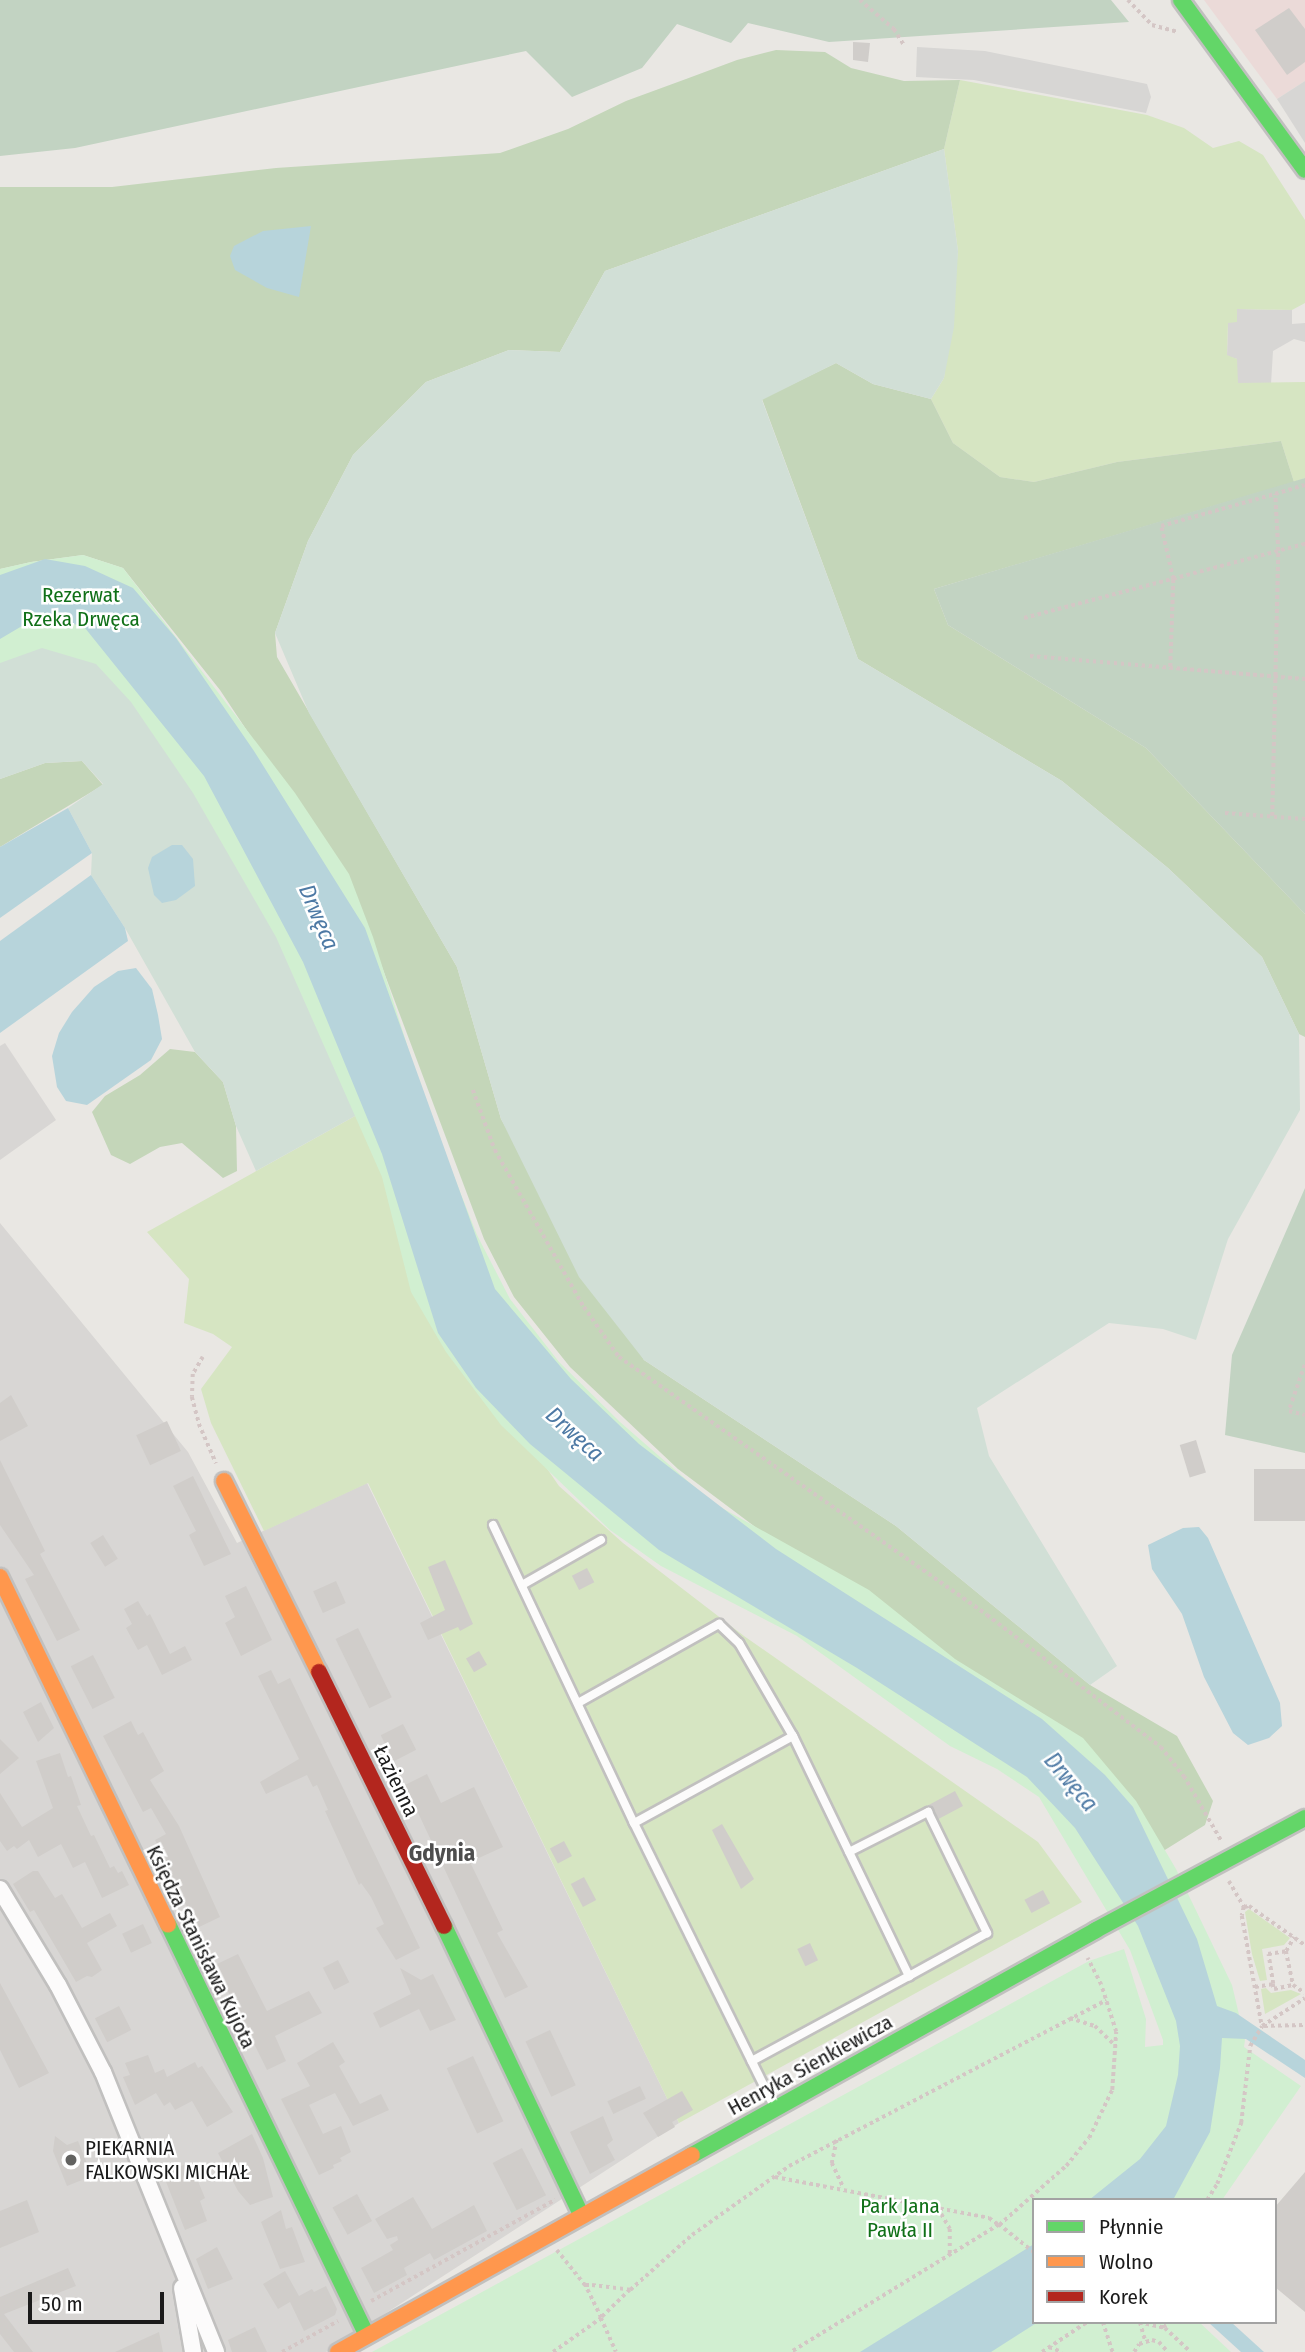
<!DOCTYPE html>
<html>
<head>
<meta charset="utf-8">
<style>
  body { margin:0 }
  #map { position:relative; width:1305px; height:2352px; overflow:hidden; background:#e9e7e3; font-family:"Fira Sans Condensed",sans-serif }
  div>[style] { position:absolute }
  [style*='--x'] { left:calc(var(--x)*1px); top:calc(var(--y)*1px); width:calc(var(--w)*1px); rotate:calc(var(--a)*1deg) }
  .residential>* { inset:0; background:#d8d6d4 }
  .commercial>* { inset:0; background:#ebdad8 }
  .religious>* { inset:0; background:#d7d6d4 }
  .grass>* { inset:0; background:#d6e5c2 }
  .forest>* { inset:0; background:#c4d6b9 }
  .wetland>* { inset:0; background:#d1dfd6 }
  .cemetery>* { inset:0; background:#c2d3c2 }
  .park>* { inset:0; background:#d1efd1 }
  .water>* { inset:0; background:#b7d4db }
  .building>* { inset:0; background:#d0cdca; transform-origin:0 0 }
  .path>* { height:3.5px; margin-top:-1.75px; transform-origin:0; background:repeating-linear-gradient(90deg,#d4c6c5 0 3.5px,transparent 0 7px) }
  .roads { filter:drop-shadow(2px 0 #c1c0bf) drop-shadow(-2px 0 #c1c0bf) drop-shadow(0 2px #c1c0bf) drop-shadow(0 -2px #c1c0bf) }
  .lane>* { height:8px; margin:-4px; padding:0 4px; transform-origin:4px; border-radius:4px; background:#fcfbfb }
  .street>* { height:16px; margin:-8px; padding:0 8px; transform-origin:8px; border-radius:8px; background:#fcfbfb }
  .fast>* { height:16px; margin:-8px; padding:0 8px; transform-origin:8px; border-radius:8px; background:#63d668 }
  .slow>* { height:16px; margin:-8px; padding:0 8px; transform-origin:8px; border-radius:8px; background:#ff974d }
  .jam>* { height:16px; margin:-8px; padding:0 8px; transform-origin:8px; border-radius:8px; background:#b3261e }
  .dots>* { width:19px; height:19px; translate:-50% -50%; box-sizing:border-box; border:4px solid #fff; border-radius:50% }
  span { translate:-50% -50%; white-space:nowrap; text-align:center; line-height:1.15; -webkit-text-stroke:5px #fff; paint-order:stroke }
  .park-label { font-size:21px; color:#107018 }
  .street-label { font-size:21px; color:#1a1a1a }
  .poi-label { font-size:21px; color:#1a1a1a }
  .left { translate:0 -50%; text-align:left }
  .water-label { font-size:23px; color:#4d79a4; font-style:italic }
  .neighbourhood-label { font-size:23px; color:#4d4d4d; font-weight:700 }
  .legend { position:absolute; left:1032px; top:2198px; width:245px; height:126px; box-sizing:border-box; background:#fff; border:2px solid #a3a3a3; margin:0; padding:9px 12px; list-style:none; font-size:21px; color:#1a1a1a }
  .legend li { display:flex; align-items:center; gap:14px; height:35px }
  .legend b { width:35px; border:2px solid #a3a3a3 }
  .scale { position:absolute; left:28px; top:2292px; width:136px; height:32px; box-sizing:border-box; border:4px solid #1a1a1a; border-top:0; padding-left:9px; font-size:21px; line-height:24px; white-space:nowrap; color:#1a1a1a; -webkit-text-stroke:5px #fff; paint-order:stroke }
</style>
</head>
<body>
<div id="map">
  <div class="residential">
    <div style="clip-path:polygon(5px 1043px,56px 1120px,0 1160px,0 1046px)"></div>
    <div style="clip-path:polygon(0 1223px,188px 1452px,237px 1543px,367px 1483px,679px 2123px,326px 2352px,0 2352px)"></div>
  </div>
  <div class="commercial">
    <div style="clip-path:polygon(1204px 0,1305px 0,1305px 81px,1277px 99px)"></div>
  </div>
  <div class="religious">
    <div style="clip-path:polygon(917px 47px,985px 51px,1147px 84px,1151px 97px,1146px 113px,974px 80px,916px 77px)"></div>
    <div style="clip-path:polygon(1305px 81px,1305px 143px,1277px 99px)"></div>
    <div style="clip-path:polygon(1237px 309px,1292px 310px,1292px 324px,1305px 323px,1305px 342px,1294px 339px,1273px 351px,1271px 384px,1237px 383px,1237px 359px,1227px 356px,1228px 323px)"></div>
  </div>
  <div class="grass">
    <div style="clip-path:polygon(960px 80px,1147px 115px,1184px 128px,1213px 148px,1239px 141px,1263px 155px,1305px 220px,1305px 303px,1292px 310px,1237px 309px,1237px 322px,1228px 323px,1227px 355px,1237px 359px,1238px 383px,1305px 382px,1305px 478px,1294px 482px,1281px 441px,1117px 462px,1034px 482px,1000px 477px,953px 443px,931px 399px,944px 378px,958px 251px,944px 149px)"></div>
    <div style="clip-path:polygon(364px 1111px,530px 1444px,559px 1486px,623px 1543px,744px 1636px,1038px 1842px,1082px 1902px,679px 2123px,368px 1483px,264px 1531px,211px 1423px,201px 1389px,232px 1347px,213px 1334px,184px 1323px,189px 1279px,147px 1232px)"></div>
    <div style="clip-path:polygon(1249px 1909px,1290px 1938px,1284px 1945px,1262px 1949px,1267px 1980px,1260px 1981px,1252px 1954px,1245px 1912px)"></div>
    <div style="clip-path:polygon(1266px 1988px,1271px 1993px,1291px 1990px,1301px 1994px,1265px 2014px,1261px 1989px)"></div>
  </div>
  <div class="forest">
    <div style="clip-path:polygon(776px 50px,825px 52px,851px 68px,904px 81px,960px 80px,944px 149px,605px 271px,560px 352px,509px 350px,426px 382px,353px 455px,308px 541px,275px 633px,277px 657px,457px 967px,501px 1119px,644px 1360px,896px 1526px,1090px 1685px,1177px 1736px,1213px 1801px,1205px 1825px,1160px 1853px,786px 1550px,678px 1469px,570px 1367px,514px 1297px,484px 1239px,364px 919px,334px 862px,220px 690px,123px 568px,83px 555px,31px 562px,0 569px,0 187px,112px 187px,276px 168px,500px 153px,568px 129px,626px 101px,686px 79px,737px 60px)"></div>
    <div style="clip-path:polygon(836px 363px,873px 384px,931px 399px,953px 443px,1000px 477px,1034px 482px,1117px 462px,1281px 441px,1294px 482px,934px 589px,948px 625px,1146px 748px,1305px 914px,1305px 1037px,1299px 1034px,1262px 957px,1168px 868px,1062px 781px,858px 659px,762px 399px)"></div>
    <div style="clip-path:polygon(82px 761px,103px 785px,0 847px,0 779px,45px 763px)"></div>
    <div style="clip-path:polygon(170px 1049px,195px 1052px,223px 1082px,236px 1126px,237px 1171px,223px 1178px,182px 1143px,160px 1147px,130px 1164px,111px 1155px,92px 1112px,105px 1096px,140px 1075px)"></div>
  </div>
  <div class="wetland">
    <div style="clip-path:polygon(944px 149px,958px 251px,954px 327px,944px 378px,931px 399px,873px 384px,836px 363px,762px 400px,858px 659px,1062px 781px,1168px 868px,1262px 957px,1299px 1034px,1300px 1110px,1228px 1239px,1196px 1340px,1163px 1329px,1109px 1323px,977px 1408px,989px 1456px,1117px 1666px,1090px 1685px,896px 1526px,644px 1360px,579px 1277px,501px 1119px,457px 967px,309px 713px,275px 633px,308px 541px,353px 455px,426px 382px,509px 350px,560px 352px,605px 271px)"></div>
    <div style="clip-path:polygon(85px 628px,204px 776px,364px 1111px,256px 1171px,236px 1126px,223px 1082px,195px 1052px,125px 928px,91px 875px,92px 853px,68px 808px,103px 784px,82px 761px,45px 763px,0 779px,0 639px)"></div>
  </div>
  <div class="cemetery">
    <div style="clip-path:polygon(0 0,1111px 0,1129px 22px,829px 42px,748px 23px,731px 43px,677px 24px,642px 68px,572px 97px,526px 51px,75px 148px,0 156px)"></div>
    <div style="clip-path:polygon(1305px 478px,1305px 914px,1146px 748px,948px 625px,934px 589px)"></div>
    <div style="clip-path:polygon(1305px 1188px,1305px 1453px,1225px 1435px,1232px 1355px)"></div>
  </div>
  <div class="park">
    <div style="clip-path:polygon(83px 555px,123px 568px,295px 793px,349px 874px,373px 937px,426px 1105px,477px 1235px,510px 1299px,559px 1362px,620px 1422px,713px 1503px,869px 1590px,955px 1659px,1083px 1738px,1136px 1801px,1176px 1869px,1232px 1985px,1245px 2040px,1244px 2047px,1301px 2086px,1222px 2200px,1034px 2200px,1034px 2322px,1199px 2322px,1231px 2352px,372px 2352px,1089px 1961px,1124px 1949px,1146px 2019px,1145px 2047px,1163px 2045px,1163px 2040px,1130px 1950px,1039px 1797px,997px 1769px,950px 1746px,797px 1636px,661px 1566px,610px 1530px,501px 1425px,446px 1352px,411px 1292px,382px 1177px,276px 937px,193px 793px,131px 702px,96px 664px,42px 648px,0 663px,0 569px,31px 562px)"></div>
  </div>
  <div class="water">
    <div style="clip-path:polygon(311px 226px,299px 297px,267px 288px,235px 270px,230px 256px,234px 246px,263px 231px)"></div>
    <div style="clip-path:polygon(45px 559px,85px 566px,133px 588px,176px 638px,254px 751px,365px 928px,495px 1289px,571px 1379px,639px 1444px,776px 1549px,1042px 1719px,1105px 1775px,1133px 1807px,1197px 1939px,1217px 2006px,1236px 2013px,1305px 2060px,1305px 2078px,1246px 2039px,1222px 2038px,1220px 2068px,1210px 2132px,1173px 2200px,1089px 2200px,1140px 2159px,1166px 2126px,1178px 2075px,1180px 2046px,1176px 2021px,1138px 1926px,1075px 1828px,1027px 1777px,857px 1668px,659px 1550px,530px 1444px,476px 1388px,438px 1333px,382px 1154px,303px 962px,204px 776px,85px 628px,44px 613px,0 639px,0 575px)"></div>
    <div style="clip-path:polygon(68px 808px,92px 853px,0 918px,0 847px)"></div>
    <div style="clip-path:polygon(172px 845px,182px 845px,193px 859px,195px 886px,176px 900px,162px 903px,154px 895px,148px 868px,152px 857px)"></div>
    <div style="clip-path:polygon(91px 875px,125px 928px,128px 941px,0 1033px,0 941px)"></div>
    <div style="clip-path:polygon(136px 968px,152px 989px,158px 1015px,162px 1039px,151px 1060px,87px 1105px,66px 1101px,57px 1087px,52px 1056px,59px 1033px,72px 1012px,94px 987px,118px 971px)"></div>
    <div style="clip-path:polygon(1199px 1527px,1208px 1538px,1280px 1703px,1282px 1726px,1269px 1738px,1248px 1745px,1233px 1733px,1204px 1677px,1182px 1614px,1152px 1569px,1148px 1545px,1183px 1528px)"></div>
    <div style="clip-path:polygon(1034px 2244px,1034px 2322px,1038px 2322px,991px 2352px,860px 2352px)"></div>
    <div style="clip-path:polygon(1208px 2322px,1231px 2322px,1264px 2352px,1241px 2352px)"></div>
  </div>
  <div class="building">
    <div style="clip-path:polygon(1289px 8px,1305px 29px,1305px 62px,1287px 75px,1255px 30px)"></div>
    <div style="clip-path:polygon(853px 42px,870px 43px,868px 62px,853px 60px)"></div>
    <div style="clip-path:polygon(11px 1395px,28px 1426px,0 1441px,0 1403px)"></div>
    <div style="left:167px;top:1421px;width:33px;height:34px;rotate:65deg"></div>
    <div style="left:1196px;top:1440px;width:34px;height:17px;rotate:73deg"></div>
    <div style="clip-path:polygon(0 1460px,45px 1551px,40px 1554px,80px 1630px,57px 1641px,25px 1579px,34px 1575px,0 1525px)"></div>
    <div style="left:1305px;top:1469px;width:52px;height:51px;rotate:90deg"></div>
    <div style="clip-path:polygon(193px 1476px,231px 1554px,204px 1566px,189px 1535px,196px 1531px,173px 1486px)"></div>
    <div style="left:103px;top:1535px;width:28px;height:15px;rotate:58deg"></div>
    <div style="clip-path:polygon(445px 1560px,473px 1624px,460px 1631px,458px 1627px,428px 1640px,420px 1623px,445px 1610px,428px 1567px)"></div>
    <div style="left:587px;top:1568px;width:16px;height:17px;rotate:63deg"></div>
    <div style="left:336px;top:1581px;width:24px;height:25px;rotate:66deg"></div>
    <div style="clip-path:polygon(246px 1586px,272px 1640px,241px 1656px,225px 1623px,235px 1617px,225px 1596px)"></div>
    <div style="clip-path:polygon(138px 1601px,147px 1616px,150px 1614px,170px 1654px,185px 1646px,192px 1660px,162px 1675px,147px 1645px,138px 1650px,126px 1628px,132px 1624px,124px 1609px)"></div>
    <div style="left:358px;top:1628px;width:77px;height:25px;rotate:64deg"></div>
    <div style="left:479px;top:1651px;width:16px;height:15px;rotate:60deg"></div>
    <div style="left:93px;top:1655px;width:48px;height:25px;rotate:63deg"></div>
    <div style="clip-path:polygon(271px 1670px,278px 1684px,290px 1678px,420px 1948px,396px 1960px,376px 1928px,384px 1924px,371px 1897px,361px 1883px,359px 1885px,325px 1811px,328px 1810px,317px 1785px,313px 1787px,307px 1775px,266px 1794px,260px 1782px,299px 1759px,258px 1676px)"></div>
    <div style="clip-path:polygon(41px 1702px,54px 1728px,38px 1742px,23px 1712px)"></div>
    <div style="clip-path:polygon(131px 1721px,138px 1735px,143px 1732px,164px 1771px,150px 1780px,179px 1826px,220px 1917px,197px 1928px,155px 1840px,166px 1834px,151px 1808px,143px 1812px,103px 1736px)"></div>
    <div style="left:403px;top:1724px;width:29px;height:25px;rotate:63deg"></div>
    <div style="clip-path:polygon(0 1739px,19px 1758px,0 1774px)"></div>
    <div style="clip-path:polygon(60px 1753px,68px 1777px,71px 1776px,81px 1805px,77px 1806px,91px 1836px,94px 1835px,110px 1868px,114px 1866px,118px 1873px,122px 1871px,129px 1885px,102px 1898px,85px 1862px,73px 1868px,61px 1844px,38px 1857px,29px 1840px,17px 1849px,14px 1846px,7px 1851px,0 1841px,0 1793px,22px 1827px,53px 1808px,36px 1761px)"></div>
    <div style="clip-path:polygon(427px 1774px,441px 1803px,474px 1787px,503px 1847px,470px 1862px,503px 1930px,497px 1933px,528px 1987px,505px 1998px,405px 1785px)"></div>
    <div style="left:955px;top:1791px;width:17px;height:31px;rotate:62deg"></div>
    <div style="clip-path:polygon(722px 1824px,754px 1879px,741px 1889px,712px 1830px)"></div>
    <div style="left:564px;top:1841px;width:17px;height:16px;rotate:62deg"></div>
    <div style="clip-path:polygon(33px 1871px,38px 1871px,55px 1898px,62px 1894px,82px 1928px,110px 1913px,117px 1926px,87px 1943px,102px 1970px,92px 1977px,87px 1976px,76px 1982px,34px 1910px,30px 1912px,13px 1884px)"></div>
    <div style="left:584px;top:1877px;width:26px;height:15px;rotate:62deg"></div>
    <div style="left:1043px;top:1890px;width:15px;height:21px;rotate:62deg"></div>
    <div style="left:143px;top:1924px;width:21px;height:23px;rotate:65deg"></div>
    <div style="left:810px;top:1943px;width:19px;height:14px;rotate:65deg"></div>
    <div style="clip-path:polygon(238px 1954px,267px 2011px,309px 1991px,322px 2013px,275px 2036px,286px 2061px,267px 2070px,215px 1965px)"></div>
    <div style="left:338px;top:1960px;width:25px;height:17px;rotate:63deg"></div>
    <div style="clip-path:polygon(400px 1968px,421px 1980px,433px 1974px,456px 2020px,430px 2031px,419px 2009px,380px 2028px,373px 2013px,411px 1994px)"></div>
    <div style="clip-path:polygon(0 1983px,49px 2073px,19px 2088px,0 2050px)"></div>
    <div style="left:119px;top:2006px;width:27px;height:27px;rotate:63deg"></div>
    <div style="left:550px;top:2030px;width:61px;height:27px;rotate:65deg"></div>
    <div style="clip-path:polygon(333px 2042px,345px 2062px,339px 2066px,360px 2104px,381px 2094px,389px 2110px,353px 2126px,335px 2093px,309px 2105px,323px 2134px,341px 2126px,351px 2152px,340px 2158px,342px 2161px,333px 2165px,334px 2168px,319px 2175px,281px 2099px,310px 2086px,297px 2063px)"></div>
    <div style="clip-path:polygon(148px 2055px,155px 2073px,164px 2069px,167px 2077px,195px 2062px,198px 2068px,202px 2066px,233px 2112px,207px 2127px,192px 2101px,175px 2110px,170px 2102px,164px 2106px,156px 2093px,135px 2105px,123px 2077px,130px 2075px,125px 2063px)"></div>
    <div style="left:473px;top:2056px;width:72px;height:29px;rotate:65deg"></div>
    <div style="left:640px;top:2086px;width:14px;height:36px;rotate:65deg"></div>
    <div style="clip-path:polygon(682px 2091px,693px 2110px,672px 2122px,675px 2127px,658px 2137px,643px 2113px)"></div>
    <div style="clip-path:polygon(603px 2116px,613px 2140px,607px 2145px,615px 2160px,590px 2174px,570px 2132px)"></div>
    <div style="clip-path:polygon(252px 2134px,263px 2158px,273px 2197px,250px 2205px,238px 2191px,218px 2153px)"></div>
    <div style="clip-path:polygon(55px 2136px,67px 2145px,78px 2141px,92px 2176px,67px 2186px,53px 2151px)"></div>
    <div style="left:522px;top:2148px;width:53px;height:33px;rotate:63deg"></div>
    <div style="clip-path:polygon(190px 2162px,205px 2198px,200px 2201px,207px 2221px,185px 2230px,163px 2174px)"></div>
    <div style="clip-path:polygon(1305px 2172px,1305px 2312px,1275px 2287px,1275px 2207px)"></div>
    <div style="left:357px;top:2194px;width:31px;height:28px;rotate:61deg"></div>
    <div style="clip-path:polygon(413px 2197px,432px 2229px,474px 2205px,487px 2231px,434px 2260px,430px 2253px,404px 2268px,407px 2275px,374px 2293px,361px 2268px,393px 2250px,390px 2245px,398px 2240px,397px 2236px,387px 2239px,375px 2219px)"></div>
    <div style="clip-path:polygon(27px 2200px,39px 2232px,0 2248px,0 2211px)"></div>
    <div style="clip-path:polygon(281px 2210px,286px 2229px,292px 2227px,305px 2262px,280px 2269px,261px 2222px)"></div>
    <div style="clip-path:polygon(217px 2247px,233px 2279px,208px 2289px,196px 2259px)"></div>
    <div style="clip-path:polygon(68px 2268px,76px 2286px,4px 2314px,33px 2352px,14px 2352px,0 2334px,0 2297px)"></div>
    <div style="clip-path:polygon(285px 2271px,299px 2296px,312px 2289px,314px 2292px,326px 2286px,337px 2309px,335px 2315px,304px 2331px,290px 2302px,278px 2309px,263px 2284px)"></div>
    <div style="clip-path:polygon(255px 2327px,267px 2352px,232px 2352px,228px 2340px)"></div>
    <div style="clip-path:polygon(159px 2332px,163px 2352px,115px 2352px)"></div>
  </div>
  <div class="path">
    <div style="--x:860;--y:0;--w:45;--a:40.5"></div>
    <div style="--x:894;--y:29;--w:19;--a:58"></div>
    <div style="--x:1128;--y:0;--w:35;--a:46"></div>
    <div style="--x:1152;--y:25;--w:27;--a:15"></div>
    <div style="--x:1024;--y:618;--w:291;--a:-14.8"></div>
    <div style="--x:1030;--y:656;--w:276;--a:4.8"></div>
    <div style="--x:1170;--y:667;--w:88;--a:-88"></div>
    <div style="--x:1173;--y:579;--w:54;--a:-102.8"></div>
    <div style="--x:1161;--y:526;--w:118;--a:-15.7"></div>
    <div style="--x:1225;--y:813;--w:80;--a:4.3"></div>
    <div style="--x:1272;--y:816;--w:265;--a:-88.7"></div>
    <div style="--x:1278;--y:551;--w:57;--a:-93"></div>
    <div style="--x:1275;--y:494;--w:31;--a:-17"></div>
    <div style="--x:473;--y:1090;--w:64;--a:69.9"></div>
    <div style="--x:495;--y:1150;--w:180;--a:60.5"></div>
    <div style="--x:584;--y:1307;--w:61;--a:55"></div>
    <div style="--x:619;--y:1357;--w:449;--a:35"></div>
    <div style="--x:987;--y:1615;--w:218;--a:37.2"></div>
    <div style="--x:1161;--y:1747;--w:37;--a:52"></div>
    <div style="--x:1184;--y:1776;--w:74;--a:60"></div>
    <div style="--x:203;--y:1357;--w:20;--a:120"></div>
    <div style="--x:193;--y:1374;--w:23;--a:92"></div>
    <div style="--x:192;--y:1397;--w:28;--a:75"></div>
    <div style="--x:199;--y:1424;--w:43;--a:66.4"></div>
    <div style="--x:1305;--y:1365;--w:49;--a:109.2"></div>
    <div style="--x:1289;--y:1411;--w:16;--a:14"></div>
    <div style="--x:1229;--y:1881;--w:30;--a:60"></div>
    <div style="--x:1244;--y:1907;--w:9;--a:103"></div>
    <div style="--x:1242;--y:1916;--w:112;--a:79.7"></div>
    <div style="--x:1244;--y:1907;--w:5;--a:-11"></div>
    <div style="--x:1249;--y:1906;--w:68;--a:34.9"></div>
    <div style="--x:1286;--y:1951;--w:35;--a:78"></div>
    <div style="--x:1293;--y:1985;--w:14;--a:34"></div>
    <div style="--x:1273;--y:1984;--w:5;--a:79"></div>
    <div style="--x:1274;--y:1989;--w:19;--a:-12"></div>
    <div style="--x:1255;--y:1987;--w:18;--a:-9"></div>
    <div style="--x:1273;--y:1984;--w:30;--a:-99"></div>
    <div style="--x:1268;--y:1954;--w:18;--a:-9"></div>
    <div style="--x:1286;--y:1951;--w:16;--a:-60"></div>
    <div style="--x:1070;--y:2018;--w:26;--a:18"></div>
    <div style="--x:1095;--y:2026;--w:28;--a:44"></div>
    <div style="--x:1264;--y:2026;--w:41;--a:-1.4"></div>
    <div style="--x:837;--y:2140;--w:24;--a:102"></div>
    <div style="--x:832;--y:2163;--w:26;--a:65"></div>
    <div style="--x:775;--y:2177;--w:218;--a:10.8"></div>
    <div style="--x:989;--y:2218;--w:12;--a:35"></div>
    <div style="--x:999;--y:2225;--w:243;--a:148.5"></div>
    <div style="--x:1207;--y:2200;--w:19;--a:-58"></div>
    <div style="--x:1217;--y:2184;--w:66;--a:-68.5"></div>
    <div style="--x:1241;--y:2123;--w:78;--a:-83.3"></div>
    <div style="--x:1250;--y:2046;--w:23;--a:-59"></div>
    <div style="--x:1262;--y:2026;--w:51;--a:-33.1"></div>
    <div style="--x:938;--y:2208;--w:24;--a:60"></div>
    <div style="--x:950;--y:2229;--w:26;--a:90"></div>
    <div style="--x:557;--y:2250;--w:45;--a:51.3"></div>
    <div style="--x:1034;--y:2253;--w:45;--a:-141.3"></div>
    <div style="--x:999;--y:2225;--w:89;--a:-41.4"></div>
    <div style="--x:1066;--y:2166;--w:36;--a:-51"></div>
    <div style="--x:1089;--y:2138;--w:53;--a:-64.4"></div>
    <div style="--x:1112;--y:2090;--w:58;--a:-86.1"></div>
    <div style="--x:1116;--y:2032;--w:49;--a:-107.7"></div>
    <div style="--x:1101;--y:1985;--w:30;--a:-117"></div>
    <div style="--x:585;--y:2285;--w:7;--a:0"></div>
    <div style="--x:592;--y:2285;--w:38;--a:7"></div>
    <div style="--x:630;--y:2290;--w:40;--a:136"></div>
    <div style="--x:601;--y:2318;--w:37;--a:-116"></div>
    <div style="--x:630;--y:2290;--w:83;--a:-41.6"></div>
    <div style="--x:692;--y:2235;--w:119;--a:-35.4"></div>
    <div style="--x:789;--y:2166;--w:358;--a:-27.6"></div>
    <div style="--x:371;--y:2301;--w:210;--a:-28.8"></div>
    <div style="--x:1103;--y:2322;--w:32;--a:72"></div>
    <div style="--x:1139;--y:2322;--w:27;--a:13"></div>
    <div style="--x:1165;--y:2328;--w:7;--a:-117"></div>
    <div style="--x:1140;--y:2322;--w:19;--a:74"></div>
    <div style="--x:1165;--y:2328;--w:35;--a:43"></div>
    <div style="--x:1049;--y:2347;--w:14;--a:21"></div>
    <div style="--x:282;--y:2352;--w:64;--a:-29"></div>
    <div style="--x:553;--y:2352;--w:59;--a:-35.3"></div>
    <div style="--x:601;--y:2318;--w:37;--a:66"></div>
    <div style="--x:1042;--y:2352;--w:54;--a:-33.7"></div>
    <div style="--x:1134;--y:2352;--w:9;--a:-58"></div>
    <div style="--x:1139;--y:2344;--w:14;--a:-17"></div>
    <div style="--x:1152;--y:2340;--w:7;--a:16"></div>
    <div style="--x:1159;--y:2342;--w:13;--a:48"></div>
  </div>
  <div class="roads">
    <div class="lane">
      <div style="--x:493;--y:1525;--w:330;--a:64.7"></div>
      <div style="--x:634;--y:1823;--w:316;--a:63.7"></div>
      <div style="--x:522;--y:1585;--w:91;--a:-29.7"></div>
      <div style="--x:578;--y:1703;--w:162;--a:-29.3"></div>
      <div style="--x:719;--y:1624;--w:28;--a:44"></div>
      <div style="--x:739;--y:1643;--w:108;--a:59.9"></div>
      <div style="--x:793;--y:1736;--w:267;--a:64.2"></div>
      <div style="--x:909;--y:1976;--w:179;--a:151.6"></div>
      <div style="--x:634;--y:1823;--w:181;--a:-28.7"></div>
      <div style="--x:849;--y:1852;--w:89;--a:-26.9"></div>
      <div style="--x:928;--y:1812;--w:135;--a:64"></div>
      <div style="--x:987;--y:1933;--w:89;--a:151.1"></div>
    </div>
    <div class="street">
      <div style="--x:0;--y:1889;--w:112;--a:58.9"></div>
      <div style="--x:58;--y:1985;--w:98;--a:62.7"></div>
      <div style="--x:103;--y:2072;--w:302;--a:68"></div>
      <div style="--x:182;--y:2288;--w:65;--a:80.2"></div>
    </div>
    <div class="fast">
      <div style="--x:1181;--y:0;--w:210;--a:53.9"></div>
      <div style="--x:168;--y:1924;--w:457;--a:64.2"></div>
      <div style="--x:444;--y:1926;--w:321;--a:64.6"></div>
      <div style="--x:692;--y:2155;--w:462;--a:-29.1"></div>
      <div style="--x:1096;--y:1930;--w:237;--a:-28.2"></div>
    </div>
    <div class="slow">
      <div style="--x:224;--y:1481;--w:213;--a:63.6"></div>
      <div style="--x:0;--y:1577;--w:386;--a:64.2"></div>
      <div style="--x:338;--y:2352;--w:405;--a:-29.1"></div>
    </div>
    <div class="jam">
      <div style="--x:319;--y:1672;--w:283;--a:63.8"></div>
    </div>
  </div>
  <div class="dots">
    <div style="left:71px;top:2160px;background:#626260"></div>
  </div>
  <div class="park-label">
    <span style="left:81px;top:607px">Rezerwat<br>Rzeka Drwęca</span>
    <span style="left:900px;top:2218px">Park Jana<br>Pawła II</span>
  </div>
  <div class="street-label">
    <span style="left:396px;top:1781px;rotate:64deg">Łazienna</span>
    <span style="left:201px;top:1947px;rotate:64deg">Księdza Stanisława Kujota</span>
    <span style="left:810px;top:2065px;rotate:-29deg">Henryka Sienkiewicza</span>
  </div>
  <div class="poi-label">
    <span class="left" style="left:85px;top:2160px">PIEKARNIA<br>FALKOWSKI MICHAŁ</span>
  </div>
  <div class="water-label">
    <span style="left:319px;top:917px;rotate:67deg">Drwęca</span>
    <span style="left:575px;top:1434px;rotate:42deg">Drwęca</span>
    <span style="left:1071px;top:1782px;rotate:50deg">Drwęca</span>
  </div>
  <div class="neighbourhood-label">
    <span style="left:442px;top:1853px">Gdynia</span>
  </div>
  <ul class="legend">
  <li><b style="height:9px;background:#63d668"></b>Płynnie</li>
  <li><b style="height:9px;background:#ff974d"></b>Wolno</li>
  <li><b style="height:9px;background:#b3261e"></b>Korek</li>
  </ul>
  <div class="scale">50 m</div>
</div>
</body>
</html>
